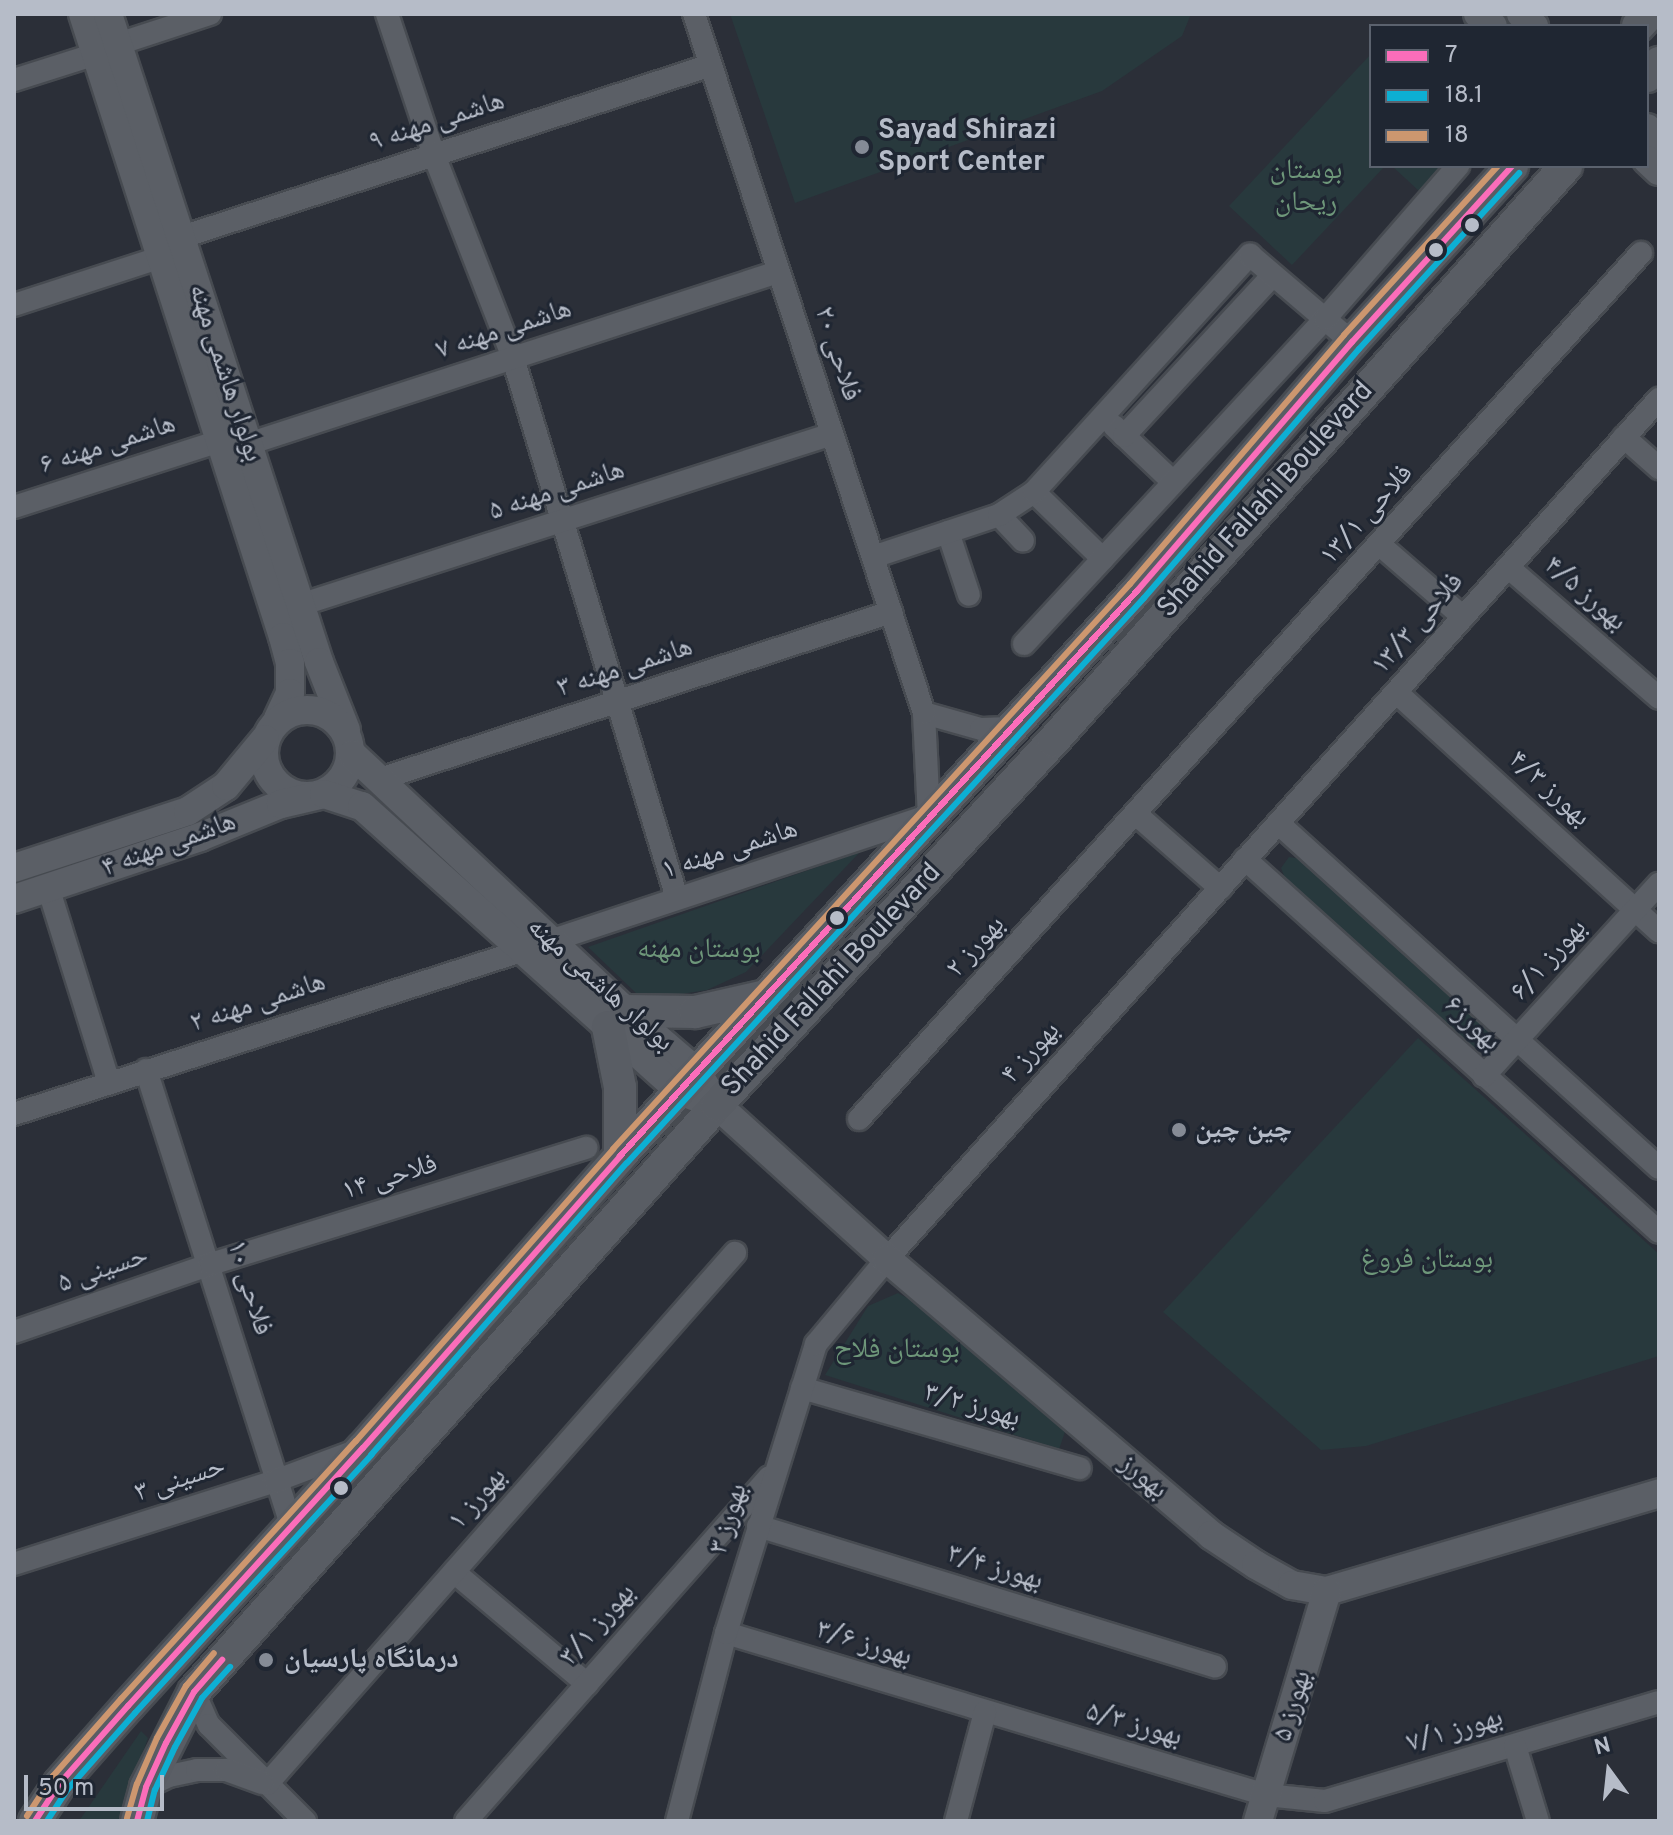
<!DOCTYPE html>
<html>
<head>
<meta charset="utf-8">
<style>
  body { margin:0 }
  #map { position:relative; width:1673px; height:1835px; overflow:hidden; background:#2b2f38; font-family:Overpass,"Noto Naskh Arabic",sans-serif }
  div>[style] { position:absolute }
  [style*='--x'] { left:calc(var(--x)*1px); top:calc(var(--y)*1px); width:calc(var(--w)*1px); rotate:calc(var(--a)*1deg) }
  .green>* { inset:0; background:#28393d }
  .roads { filter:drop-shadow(2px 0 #474b51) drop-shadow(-2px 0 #474b51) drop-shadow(0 2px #474b51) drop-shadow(0 -2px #474b51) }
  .minor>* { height:22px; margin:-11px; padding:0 11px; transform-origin:11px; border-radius:11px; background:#5b5f66 }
  .tertiary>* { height:28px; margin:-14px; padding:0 14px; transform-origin:14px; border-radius:14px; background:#5b5f66 }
  .tertiary>.ring { margin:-14px; padding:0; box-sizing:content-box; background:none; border:28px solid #5b5f66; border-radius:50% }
  .secondary>* { height:32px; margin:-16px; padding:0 16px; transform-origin:16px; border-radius:16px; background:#595d64 }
  .bus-1>* { height:6px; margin:-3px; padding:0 3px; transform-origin:3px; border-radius:3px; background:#fb6dba }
  .bus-2>* { height:6px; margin:-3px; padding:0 3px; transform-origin:3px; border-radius:3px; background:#0dafd3 }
  .bus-3>* { height:6px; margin:-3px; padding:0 3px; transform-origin:3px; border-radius:3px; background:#cd976f }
  .dots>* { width:22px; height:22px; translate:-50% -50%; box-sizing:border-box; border:4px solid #1f2632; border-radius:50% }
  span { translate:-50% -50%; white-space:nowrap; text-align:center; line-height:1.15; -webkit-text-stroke:6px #1f2632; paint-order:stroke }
  .street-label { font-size:28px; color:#b6bcc8 }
  .poi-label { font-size:28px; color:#b6bcc8; font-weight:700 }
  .left { translate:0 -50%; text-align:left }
  .park-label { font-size:28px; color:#6e977a }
  .frame { position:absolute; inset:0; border:16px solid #b6bcc8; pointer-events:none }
  .legend { position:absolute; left:1369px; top:24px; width:280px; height:144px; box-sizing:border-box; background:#1f2632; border:2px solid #5b626e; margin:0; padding:10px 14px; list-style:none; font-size:24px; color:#b6bcc8 }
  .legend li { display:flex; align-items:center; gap:16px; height:40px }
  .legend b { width:40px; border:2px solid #5b626e }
  .north { position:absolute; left:1569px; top:1731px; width:80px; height:80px; -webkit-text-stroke:6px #1f2632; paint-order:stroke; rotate:345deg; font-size:22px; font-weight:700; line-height:32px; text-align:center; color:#b6bcc8 }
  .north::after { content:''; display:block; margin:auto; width:28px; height:36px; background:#b6bcc8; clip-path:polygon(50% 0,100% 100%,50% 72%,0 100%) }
  .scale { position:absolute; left:24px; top:1775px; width:140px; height:36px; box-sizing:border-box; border:4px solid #b6bcc8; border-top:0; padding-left:10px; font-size:24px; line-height:28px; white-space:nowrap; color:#b6bcc8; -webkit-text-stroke:6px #1f2632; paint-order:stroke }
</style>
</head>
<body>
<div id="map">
  <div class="green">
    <div style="clip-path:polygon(730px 14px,1191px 14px,1182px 36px,1102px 91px,795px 203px)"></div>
    <div style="clip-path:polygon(1371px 54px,1371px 166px,1385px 166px,1292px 265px,1229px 206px)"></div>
    <div style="clip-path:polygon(1392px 166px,1443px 166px,1419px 191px)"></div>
    <div style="clip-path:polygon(860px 852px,746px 972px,707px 990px,656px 998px,636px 993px,588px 947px)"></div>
    <div style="clip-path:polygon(1289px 857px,1302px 859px,1491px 1032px,1495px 1044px,1492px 1049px,1486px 1052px,1475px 1049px,1285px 878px,1281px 868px)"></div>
    <div style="clip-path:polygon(1418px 1038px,1659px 1254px,1659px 1356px,1366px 1446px,1321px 1450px,1163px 1312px)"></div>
    <div style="clip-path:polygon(898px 1293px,911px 1300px,1065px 1432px,1059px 1449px,825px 1375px,868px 1306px)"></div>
    <div style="clip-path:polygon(141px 1731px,148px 1738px,118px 1821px,79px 1821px)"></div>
  </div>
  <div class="roads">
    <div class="minor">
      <div style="--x:387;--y:14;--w:149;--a:71.6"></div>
      <div style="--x:434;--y:155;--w:218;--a:68.7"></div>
      <div style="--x:513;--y:358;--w:564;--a:73.11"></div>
      <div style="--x:118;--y:44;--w:97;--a:-18.1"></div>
      <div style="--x:14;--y:80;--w:86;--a:-17.6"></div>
      <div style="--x:182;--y:237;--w:556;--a:-18.01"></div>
      <div style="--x:14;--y:305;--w:156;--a:-18"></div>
      <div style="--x:1114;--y:426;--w:81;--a:43.5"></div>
      <div style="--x:1124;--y:436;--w:219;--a:-47.2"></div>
      <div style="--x:1624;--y:437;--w:47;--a:41.5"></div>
      <div style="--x:1034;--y:492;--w:96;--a:44.2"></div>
      <div style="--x:14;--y:507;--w:216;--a:-17.8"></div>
      <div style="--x:220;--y:441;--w:28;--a:6"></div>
      <div style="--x:248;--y:444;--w:557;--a:-17.98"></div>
      <div style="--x:999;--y:515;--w:35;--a:47"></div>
      <div style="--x:948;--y:532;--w:66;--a:71.6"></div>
      <div style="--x:1380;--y:545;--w:110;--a:40.9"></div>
      <div style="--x:873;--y:557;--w:133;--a:-18.4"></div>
      <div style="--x:999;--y:515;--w:42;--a:-33.3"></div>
      <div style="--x:1034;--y:492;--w:321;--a:-47.7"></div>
      <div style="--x:1250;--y:255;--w:134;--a:40.5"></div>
      <div style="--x:1508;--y:567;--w:200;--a:40.9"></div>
      <div style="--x:300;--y:605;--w:559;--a:-17.82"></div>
      <div style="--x:1024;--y:644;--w:443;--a:-47.2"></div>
      <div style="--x:1325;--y:319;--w:203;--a:-49"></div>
      <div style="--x:1397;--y:693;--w:354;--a:42.3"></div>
      <div style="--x:924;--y:713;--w:59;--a:15.7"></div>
      <div style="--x:981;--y:729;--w:28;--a:-2"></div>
      <div style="--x:377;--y:780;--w:541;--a:-18.1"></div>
      <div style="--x:1137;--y:815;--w:111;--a:41.3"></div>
      <div style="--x:1278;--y:823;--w:514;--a:42.16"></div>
      <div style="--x:1245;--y:859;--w:557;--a:42.02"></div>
      <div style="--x:48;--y:887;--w:205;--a:72.7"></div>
      <div style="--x:550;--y:941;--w:399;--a:-18.3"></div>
      <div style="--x:929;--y:816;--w:103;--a:-92.8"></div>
      <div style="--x:924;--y:713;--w:736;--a:-108.21"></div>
      <div style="--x:146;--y:1070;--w:478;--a:72.3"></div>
      <div style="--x:1484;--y:1076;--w:260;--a:-47.7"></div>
      <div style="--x:14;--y:1114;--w:533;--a:-17.82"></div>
      <div style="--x:859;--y:1119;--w:1167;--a:-47.92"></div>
      <div style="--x:14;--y:1332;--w:208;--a:-19"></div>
      <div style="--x:211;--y:1264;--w:393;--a:-17.2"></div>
      <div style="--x:802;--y:1388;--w:289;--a:16.1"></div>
      <div style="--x:758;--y:1526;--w:478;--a:17.1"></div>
      <div style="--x:14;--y:1564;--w:274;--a:-17.6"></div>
      <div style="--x:275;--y:1481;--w:89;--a:-20.5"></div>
      <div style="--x:454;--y:1572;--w:174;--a:40.1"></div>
      <div style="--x:726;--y:1633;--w:564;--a:16.7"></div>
      <div style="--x:1266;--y:1795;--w:59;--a:5.8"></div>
      <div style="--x:1325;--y:1801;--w:348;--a:-16.5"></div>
      <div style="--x:194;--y:1692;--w:36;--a:66"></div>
      <div style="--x:209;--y:1725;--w:136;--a:45"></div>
      <div style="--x:1515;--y:1746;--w:78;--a:73"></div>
      <div style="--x:267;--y:1784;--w:708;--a:-48.61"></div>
      <div style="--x:146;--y:1787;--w:25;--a:-26"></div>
      <div style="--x:169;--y:1776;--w:29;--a:-12"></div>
      <div style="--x:197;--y:1770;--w:29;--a:0"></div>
      <div style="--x:226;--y:1770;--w:38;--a:20"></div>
      <div style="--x:466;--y:1821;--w:458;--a:-48.6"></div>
      <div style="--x:677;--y:1821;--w:194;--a:-75.4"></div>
      <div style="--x:726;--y:1633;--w:303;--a:-72.7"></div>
      <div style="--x:816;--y:1344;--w:111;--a:-50.1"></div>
      <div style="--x:887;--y:1259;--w:1156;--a:-48.09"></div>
      <div style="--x:956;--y:1821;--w:113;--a:-75.1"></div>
    </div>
    <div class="tertiary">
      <div style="--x:83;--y:14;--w:654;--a:72.2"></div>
      <div style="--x:283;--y:637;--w:27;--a:75"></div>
      <div style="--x:290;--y:663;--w:30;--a:90"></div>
      <div style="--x:290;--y:693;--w:29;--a:115"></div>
      <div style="--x:108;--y:14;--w:681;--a:71.96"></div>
      <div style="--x:319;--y:662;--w:73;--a:68.3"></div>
      <div style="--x:1478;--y:14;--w:19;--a:39"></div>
      <div style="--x:1521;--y:14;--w:18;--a:43"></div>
      <div style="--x:1647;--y:128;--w:16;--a:43"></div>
      <div style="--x:1647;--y:160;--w:16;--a:43"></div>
      <div class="ring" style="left:264px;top:710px;width:58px;height:58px"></div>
      <div style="--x:352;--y:754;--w:376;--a:43.2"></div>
      <div style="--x:626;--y:1011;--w:94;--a:40.7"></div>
      <div style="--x:697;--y:1072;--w:39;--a:59"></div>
      <div style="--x:717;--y:1105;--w:229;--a:42.2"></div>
      <div style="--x:887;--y:1259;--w:426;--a:40.4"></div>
      <div style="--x:1211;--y:1535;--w:54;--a:33.7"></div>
      <div style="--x:1256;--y:1565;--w:41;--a:29.1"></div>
      <div style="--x:1292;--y:1585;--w:36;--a:10"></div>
      <div style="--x:1327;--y:1591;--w:346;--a:-16.4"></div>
      <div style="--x:14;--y:868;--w:183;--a:-18.1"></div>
      <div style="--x:188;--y:811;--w:45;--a:-33.3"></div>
      <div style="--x:226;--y:786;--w:61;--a:-50.3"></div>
      <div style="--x:14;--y:899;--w:196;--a:-18.4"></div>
      <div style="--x:200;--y:837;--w:87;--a:-22.2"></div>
      <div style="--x:281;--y:804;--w:44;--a:-13.1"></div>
      <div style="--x:324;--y:794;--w:40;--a:18"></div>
      <div style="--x:362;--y:806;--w:427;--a:41.9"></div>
      <div style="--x:680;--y:1091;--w:22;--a:21"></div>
      <div style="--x:1258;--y:1821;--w:240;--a:-73.3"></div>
    </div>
    <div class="secondary">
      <div style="--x:1638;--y:26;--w:16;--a:-47"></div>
      <div style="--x:1647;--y:76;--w:18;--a:-47"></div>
      <div style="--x:626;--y:1011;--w:69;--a:0.8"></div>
      <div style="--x:695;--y:1012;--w:73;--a:-12.7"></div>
      <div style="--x:608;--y:1027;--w:61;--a:78.7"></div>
      <div style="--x:620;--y:1087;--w:69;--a:90"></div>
      <div style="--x:35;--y:1821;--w:45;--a:-56.7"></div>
      <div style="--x:60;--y:1783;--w:103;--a:-48.6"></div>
      <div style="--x:128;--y:1706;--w:349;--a:-47.7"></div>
      <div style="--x:363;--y:1448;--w:389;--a:-48.6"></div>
      <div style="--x:620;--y:1156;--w:766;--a:-47.54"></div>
      <div style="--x:1137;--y:591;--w:329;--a:-49.2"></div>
      <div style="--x:1352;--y:342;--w:238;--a:-47.7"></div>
      <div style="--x:137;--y:1821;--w:35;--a:-75"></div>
      <div style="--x:146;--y:1787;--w:106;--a:-63.2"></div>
      <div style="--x:194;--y:1692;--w:786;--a:-48.3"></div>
      <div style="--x:717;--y:1105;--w:495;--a:-47.3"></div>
      <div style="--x:1053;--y:741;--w:771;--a:-48.26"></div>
    </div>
  </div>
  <div class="bus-1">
    <div style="--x:35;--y:1821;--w:45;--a:-56.7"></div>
    <div style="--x:60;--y:1783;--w:103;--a:-48.6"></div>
    <div style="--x:128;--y:1706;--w:349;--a:-47.7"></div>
    <div style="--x:363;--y:1448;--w:389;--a:-48.6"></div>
    <div style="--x:620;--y:1156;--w:766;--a:-47.54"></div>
    <div style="--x:1137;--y:591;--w:329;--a:-49.2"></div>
    <div style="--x:1352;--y:342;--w:238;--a:-47.7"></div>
    <div style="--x:137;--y:1821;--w:35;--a:-75"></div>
    <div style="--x:146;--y:1787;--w:48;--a:-65.6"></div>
    <div style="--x:166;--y:1743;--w:58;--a:-61.2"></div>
    <div style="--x:194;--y:1692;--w:43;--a:-48.8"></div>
  </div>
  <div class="bus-2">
    <div style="--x:47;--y:1821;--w:38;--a:-57"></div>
    <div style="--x:68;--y:1789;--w:101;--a:-48.6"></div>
    <div style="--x:135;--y:1713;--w:350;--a:-47.5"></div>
    <div style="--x:371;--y:1455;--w:388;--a:-48.8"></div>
    <div style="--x:627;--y:1163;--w:766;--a:-47.54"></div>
    <div style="--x:1144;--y:598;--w:329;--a:-49.2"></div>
    <div style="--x:1359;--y:349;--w:238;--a:-47.7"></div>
    <div style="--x:147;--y:1821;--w:32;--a:-76"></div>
    <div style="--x:155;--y:1790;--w:47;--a:-65.1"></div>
    <div style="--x:175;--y:1747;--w:56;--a:-61.1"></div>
    <div style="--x:202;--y:1698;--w:42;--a:-47.9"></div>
  </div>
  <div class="bus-3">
    <div style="--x:27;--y:1816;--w:48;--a:-57"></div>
    <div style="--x:53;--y:1776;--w:103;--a:-48.6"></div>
    <div style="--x:121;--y:1699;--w:349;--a:-47.7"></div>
    <div style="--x:356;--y:1441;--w:389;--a:-48.6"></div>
    <div style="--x:613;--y:1149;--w:766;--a:-47.54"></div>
    <div style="--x:1130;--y:584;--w:328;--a:-49.3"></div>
    <div style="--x:1344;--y:335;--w:229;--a:-47.7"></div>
    <div style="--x:127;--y:1818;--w:35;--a:-74"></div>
    <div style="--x:137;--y:1784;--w:50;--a:-66.5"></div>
    <div style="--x:157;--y:1738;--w:60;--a:-60.9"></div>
    <div style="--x:186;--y:1686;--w:43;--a:-49.7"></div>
  </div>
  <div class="dots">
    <div style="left:862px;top:147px;background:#858b96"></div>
    <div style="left:1472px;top:225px;background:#b6bcc8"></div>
    <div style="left:1436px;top:250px;background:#b6bcc8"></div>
    <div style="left:837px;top:918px;background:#b6bcc8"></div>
    <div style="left:1179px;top:1130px;background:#858b96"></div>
    <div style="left:341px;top:1488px;background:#b6bcc8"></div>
    <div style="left:266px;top:1660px;background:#858b96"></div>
  </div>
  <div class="street-label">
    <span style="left:437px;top:122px;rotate:-18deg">هاشمی مهنه ۹</span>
    <span style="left:504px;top:330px;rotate:-18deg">هاشمی مهنه ۷</span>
    <span style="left:837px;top:354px;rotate:72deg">فلاحی ۲۰</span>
    <span style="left:225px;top:373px;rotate:72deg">بولوار هاشمی مهنه</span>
    <span style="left:108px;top:445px;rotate:-18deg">هاشمی مهنه ۶</span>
    <span style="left:557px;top:491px;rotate:-18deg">هاشمی مهنه ۵</span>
    <span style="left:1266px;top:500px;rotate:-48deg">Shahid Fallahi Boulevard</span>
    <span style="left:1367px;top:515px;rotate:-48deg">فلاحی ۱۳/۱</span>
    <span style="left:1585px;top:594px;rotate:41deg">بهورز ۴/۵</span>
    <span style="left:1418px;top:624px;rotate:-49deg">فلاحی ۱۳/۳</span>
    <span style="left:625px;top:668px;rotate:-18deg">هاشمی مهنه ۳</span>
    <span style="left:1549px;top:789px;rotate:42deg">بهورز ۴/۳</span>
    <span style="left:169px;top:845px;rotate:-20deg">هاشمی مهنه ۴</span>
    <span style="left:730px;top:850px;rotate:-18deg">هاشمی مهنه ۱</span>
    <span style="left:976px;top:947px;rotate:-48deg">بهورز ۲</span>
    <span style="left:1549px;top:960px;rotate:-48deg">بهورز ۶/۱</span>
    <span style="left:832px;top:980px;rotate:-47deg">Shahid Fallahi Boulevard</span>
    <span style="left:600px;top:985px;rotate:42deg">بولوار هاشمی مهنه</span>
    <span style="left:258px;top:1003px;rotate:-18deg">هاشمی مهنه ۲</span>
    <span style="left:1472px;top:1024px;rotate:43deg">بهورز۶</span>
    <span style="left:1031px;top:1053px;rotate:-48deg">بهورز ۴</span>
    <span style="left:390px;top:1178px;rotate:-17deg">فلاحی ۱۴</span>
    <span style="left:103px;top:1270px;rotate:-19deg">حسینی ۵</span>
    <span style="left:249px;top:1288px;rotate:73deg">فلاحی ۱۰</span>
    <span style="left:972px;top:1406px;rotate:16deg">بهورز ۳/۲</span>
    <span style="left:1143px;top:1477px;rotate:40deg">بهورز</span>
    <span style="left:180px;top:1480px;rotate:-18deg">حسینی ۳</span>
    <span style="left:478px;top:1499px;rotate:-49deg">بهورز ۱</span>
    <span style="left:729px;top:1519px;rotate:-73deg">بهورز ۳</span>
    <span style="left:995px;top:1568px;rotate:17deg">بهورز ۳/۴</span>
    <span style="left:598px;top:1625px;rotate:-49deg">بهورز ۳/۱</span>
    <span style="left:864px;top:1644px;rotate:17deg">بهورز ۳/۶</span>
    <span style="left:1293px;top:1706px;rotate:-73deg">بهورز ۵</span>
    <span style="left:1134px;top:1725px;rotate:16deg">بهورز ۵/۳</span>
    <span style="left:1455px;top:1731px;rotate:-16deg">بهورز ۷/۱</span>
  </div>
  <div class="poi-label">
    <span class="left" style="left:878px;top:147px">Sayad Shirazi<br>Sport Center</span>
    <span class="left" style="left:1195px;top:1130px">چین چین</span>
    <span class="left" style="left:284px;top:1660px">درمانگاه پارسیان</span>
  </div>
  <div class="park-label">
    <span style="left:1306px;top:187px">بوستان<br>ریحان</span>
    <span style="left:699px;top:950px">بوستان مهنه</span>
    <span style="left:1427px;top:1260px">بوستان فروغ</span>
    <span style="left:897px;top:1350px">بوستان فلاح</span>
  </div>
  <div class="frame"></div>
  <ul class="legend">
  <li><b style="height:10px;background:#fb6dba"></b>7</li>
  <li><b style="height:10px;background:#0dafd3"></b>18.1</li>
  <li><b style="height:10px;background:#cd976f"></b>18</li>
  </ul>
  <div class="north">N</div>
  <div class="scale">50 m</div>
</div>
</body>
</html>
